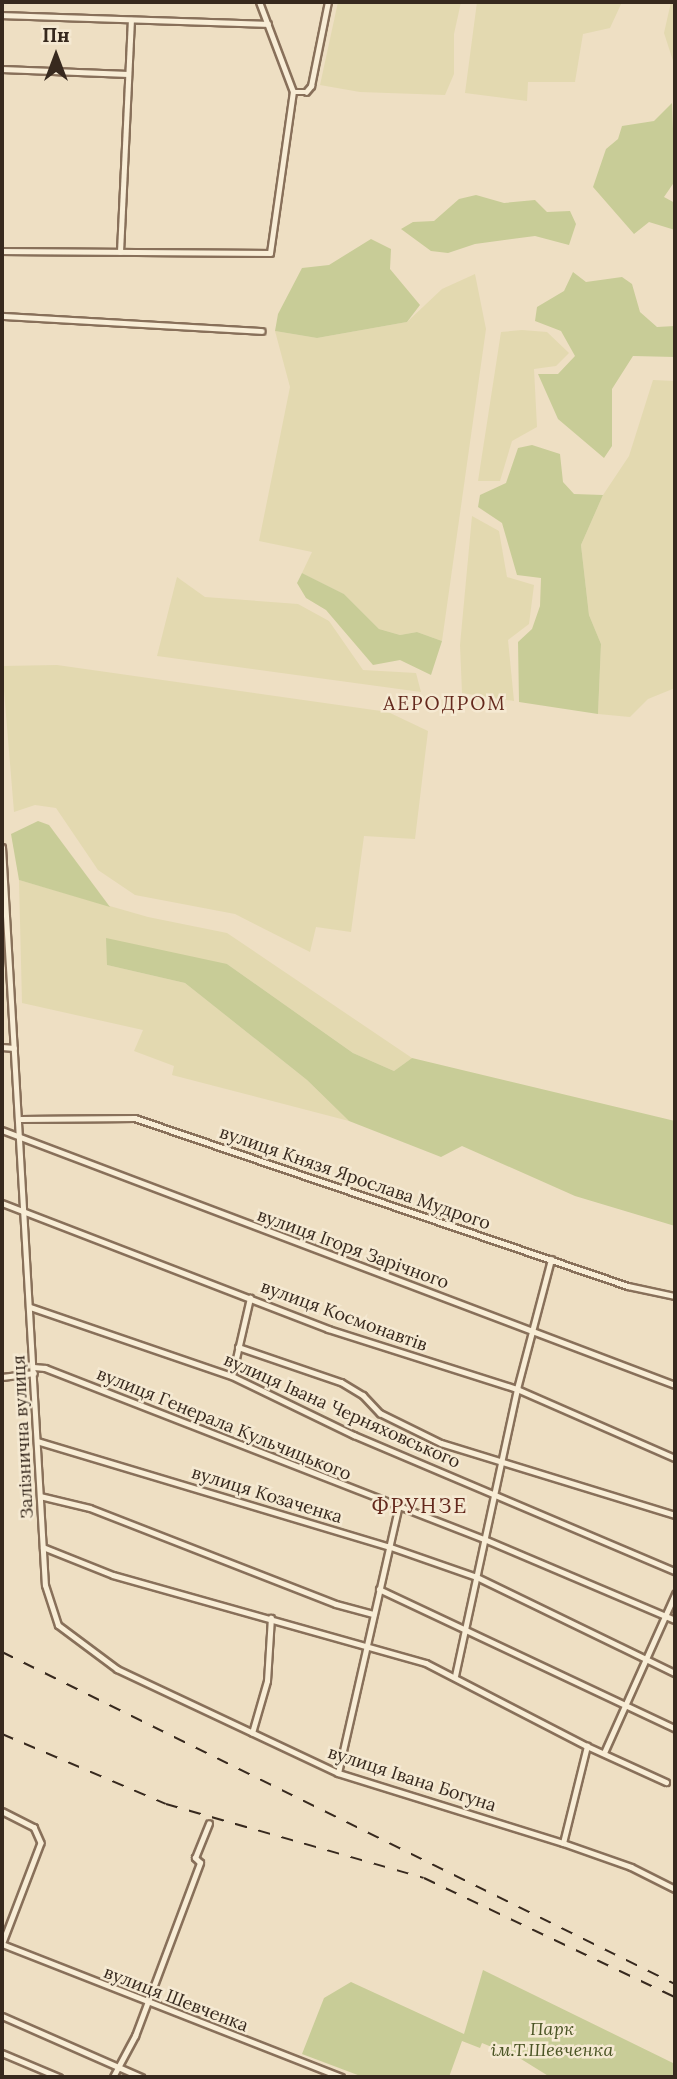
<!DOCTYPE html>
<html>
<head>
<meta charset="utf-8">
<style>
  body { margin:0 }
  #map { position:relative; width:677px; height:2079px; overflow:hidden; background:#eedfc3; font-family:Lora,serif }
  div>[style] { position:absolute }
  [style*='--x'] { left:calc(var(--x)*1px); top:calc(var(--y)*1px); width:calc(var(--w)*1px); rotate:calc(var(--a)*1deg) }
  .farmland>* { inset:0; background:#e3d9b0 }
  .green>* { inset:0; background:#c8cc97 }
  .roads { filter:drop-shadow(2px 0 #88705a) drop-shadow(-2px 0 #88705a) drop-shadow(0 2px #88705a) drop-shadow(0 -2px #88705a) }
  .minor>* { height:4.5px; margin:-2.25px; padding:0 2.25px; transform-origin:2.25px; border-radius:2.25px; background:#f8edd6 }
  .tertiary>* { height:5px; margin:-2.5px; padding:0 2.5px; transform-origin:2.5px; border-radius:2.5px; background:#f8edd6 }
  .rail>* { height:2px; margin-top:-1px; transform-origin:0; background:repeating-linear-gradient(90deg,#37291e 0 12px,transparent 0 24px) }
  span { translate:-50% -50%; white-space:nowrap; text-align:center; line-height:1.15; -webkit-text-stroke:5px #f5e9d2; paint-order:stroke }
  .street-label { font-size:18px; color:#37291e }
  .park-label { font-size:18px; color:#4a5424; font-style:italic }
  .neighbourhood-label { font-size:19px; color:#64291d; letter-spacing:2px }
  .quarter-label { font-size:21px; color:#64291d; letter-spacing:2px }
  .frame { position:absolute; inset:0; border:4px solid #37291e; pointer-events:none }
  .north { position:absolute; left:21px; top:21px; width:70px; height:70px; -webkit-text-stroke:5px #f5e9d2; paint-order:stroke; rotate:0deg; font-size:19px; font-weight:700; line-height:28px; text-align:center; color:#37291e }
  .north::after { content:''; display:block; margin:auto; width:24px; height:32px; background:#37291e; clip-path:polygon(50% 0,100% 100%,50% 72%,0 100%) }
</style>
</head>
<body>
<div id="map">
  <div class="farmland">
    <div style="clip-path:polygon(338px 2px,461px 2px,454px 34px,454px 74px,445px 95px,360px 92px,320px 85px)"></div>
    <div style="clip-path:polygon(477px 2px,622px 2px,610px 28px,583px 34px,575px 82px,528px 82px,527px 101px,465px 93px)"></div>
    <div style="clip-path:polygon(671px 2px,675px 2px,675px 67px,664px 33px)"></div>
    <div style="clip-path:polygon(475px 274px,486px 329px,442px 641px,417px 632px,400px 635px,379px 629px,344px 594px,302px 573px,312px 552px,259px 541px,290px 387px,275px 331px,317px 338px,407px 322px,442px 289px)"></div>
    <div style="clip-path:polygon(522px 330px,547px 332px,569px 353px,556px 366px,534px 369px,537px 427px,512px 441px,500px 481px,478px 481px,501px 332px)"></div>
    <div style="clip-path:polygon(653px 380px,675px 381px,675px 688px,648px 699px,630px 717px,598px 714px,601px 644px,589px 615px,581px 545px,603px 495px,629px 456px)"></div>
    <div style="clip-path:polygon(472px 516px,499px 531px,507px 577px,534px 585px,529px 624px,508px 640px,514px 701px,462px 693px,460px 645px)"></div>
    <div style="clip-path:polygon(177px 577px,205px 597px,298px 604px,329px 621px,363px 670px,416px 673px,421px 692px,157px 656px)"></div>
    <div style="clip-path:polygon(57px 665px,388px 712px,428px 731px,415px 839px,364px 836px,351px 932px,316px 927px,310px 952px,235px 914px,135px 895px,98px 870px,56px 808px,35px 805px,14px 812px,2px 666px)"></div>
    <div style="clip-path:polygon(19px 880px,148px 917px,227px 933px,412px 1058px,394px 1071px,353px 1053px,227px 964px,107px 965px,185px 983px,307px 1080px,349px 1121px,172px 1075px,174px 1066px,134px 1051px,143px 1030px,22px 1003px)"></div>
  </div>
  <div class="green">
    <div style="clip-path:polygon(672px 103px,675px 181px,664px 197px,675px 203px,675px 230px,649px 222px,634px 234px,593px 187px,606px 149px,618px 139px,622px 126px,654px 121px)"></div>
    <div style="clip-path:polygon(476px 195px,504px 203px,535px 200px,547px 212px,570px 211px,576px 224px,569px 245px,535px 236px,475px 244px,448px 253px,431px 251px,401px 229px,413px 222px,434px 221px,459px 199px)"></div>
    <div style="clip-path:polygon(371px 239px,391px 249px,390px 269px,420px 305px,407px 322px,317px 338px,275px 331px,278px 314px,302px 268px,329px 265px)"></div>
    <div style="clip-path:polygon(573px 272px,586px 282px,622px 277px,632px 284px,640px 312px,657px 327px,675px 326px,675px 357px,633px 356px,612px 389px,612px 446px,604px 458px,558px 419px,538px 374px,558px 374px,575px 356px,561px 331px,535px 321px,537px 307px,564px 291px)"></div>
    <div style="clip-path:polygon(532px 445px,560px 454px,563px 482px,574px 494px,603px 495px,581px 545px,589px 615px,601px 644px,598px 714px,519px 702px,518px 642px,532px 629px,540px 606px,541px 578px,517px 575px,502px 523px,478px 507px,480px 495px,506px 483px,518px 448px)"></div>
    <div style="clip-path:polygon(302px 573px,344px 594px,379px 629px,400px 635px,417px 632px,442px 641px,431px 675px,400px 660px,373px 665px,326px 610px,306px 598px,297px 583px)"></div>
    <div style="clip-path:polygon(38px 821px,49px 825px,110px 907px,19px 880px,11px 834px)"></div>
    <div style="clip-path:polygon(106px 938px,227px 964px,353px 1053px,394px 1071px,412px 1058px,675px 1121px,675px 1226px,575px 1196px,462px 1146px,441px 1157px,349px 1121px,307px 1080px,185px 983px,107px 965px)"></div>
    <div style="clip-path:polygon(483px 1970px,675px 2064px,675px 2077px,550px 2077px,521px 2059px,482px 2043px,480px 2048px,462px 2041px,449px 2077px,363px 2077px,302px 2054px,324px 1998px,351px 1982px,464px 2034px)"></div>
  </div>
  <div class="roads">
    <div class="minor">
      <div style="--x:2;--y:15;--w:266;--a:1.9"></div>
      <div style="--x:2;--y:69;--w:126;--a:2.3"></div>
      <div style="--x:293;--y:92;--w:13;--a:0"></div>
      <div style="--x:306;--y:92;--w:8;--a:-50"></div>
      <div style="--x:311;--y:86;--w:86;--a:-78.6"></div>
      <div style="--x:2;--y:251;--w:268;--a:0.4"></div>
      <div style="--x:270;--y:253;--w:163;--a:-81.9"></div>
      <div style="--x:293;--y:92;--w:96;--a:-110.7"></div>
      <div style="--x:120;--y:252;--w:232;--a:-87.3"></div>
      <div style="--x:2;--y:316;--w:260;--a:3.3"></div>
      <div style="--x:2;--y:1047;--w:12;--a:5"></div>
      <div style="--x:21;--y:1119;--w:114;--a:-0.5"></div>
      <div style="--x:135;--y:1118;--w:521;--a:18.82"></div>
      <div style="--x:628;--y:1286;--w:48;--a:12"></div>
      <div style="--x:2;--y:1130;--w:720;--a:20.75"></div>
      <div style="--x:2;--y:1203;--w:350;--a:21.1"></div>
      <div style="--x:328;--y:1329;--w:198;--a:17.6"></div>
      <div style="--x:517;--y:1389;--w:172;--a:23.6"></div>
      <div style="--x:30;--y:1307;--w:213;--a:18.9"></div>
      <div style="--x:232;--y:1376;--w:136;--a:25.8"></div>
      <div style="--x:354;--y:1435;--w:349;--a:23"></div>
      <div style="--x:238;--y:1347;--w:109;--a:18.8"></div>
      <div style="--x:341;--y:1382;--w:26;--a:31"></div>
      <div style="--x:363;--y:1395;--w:25;--a:47"></div>
      <div style="--x:380;--y:1413;--w:68;--a:26.2"></div>
      <div style="--x:441;--y:1443;--w:245;--a:17.1"></div>
      <div style="--x:232;--y:1376;--w:80;--a:-77"></div>
      <div style="--x:2;--y:1377;--w:32;--a:-7"></div>
      <div style="--x:37;--y:1441;--w:366;--a:16.7"></div>
      <div style="--x:388;--y:1546;--w:94;--a:19.2"></div>
      <div style="--x:477;--y:1577;--w:220;--a:25.9"></div>
      <div style="--x:40;--y:1496;--w:51;--a:13.5"></div>
      <div style="--x:90;--y:1508;--w:264;--a:21.3"></div>
      <div style="--x:336;--y:1604;--w:39;--a:15"></div>
      <div style="--x:43;--y:1547;--w:75;--a:21.8"></div>
      <div style="--x:113;--y:1575;--w:325;--a:15.7"></div>
      <div style="--x:426;--y:1663;--w:181;--a:27.3"></div>
      <div style="--x:587;--y:1746;--w:87;--a:24.5"></div>
      <div style="--x:379;--y:1589;--w:327;--a:25.2"></div>
      <div style="--x:455;--y:1676;--w:294;--a:-77.8"></div>
      <div style="--x:517;--y:1389;--w:134;--a:-75.3"></div>
      <div style="--x:252;--y:1733;--w:54;--a:-73.9"></div>
      <div style="--x:267;--y:1681;--w:63;--a:-86.4"></div>
      <div style="--x:604;--y:1753;--w:174;--a:-65.9"></div>
      <div style="--x:338;--y:1773;--w:272;--a:-77.2"></div>
      <div style="--x:2;--y:1811;--w:36;--a:27"></div>
      <div style="--x:34;--y:1827;--w:17;--a:66"></div>
      <div style="--x:41;--y:1843;--w:109;--a:110.9"></div>
      <div style="--x:563;--y:1843;--w:100;--a:-76.1"></div>
      <div style="--x:2;--y:2053;--w:62;--a:22.8"></div>
      <div style="--x:113;--y:2077;--w:47;--a:-61.8"></div>
      <div style="--x:135;--y:2036;--w:185;--a:-69.4"></div>
      <div style="--x:200;--y:1863;--w:7;--a:-135"></div>
      <div style="--x:195;--y:1858;--w:37;--a:-68"></div>
    </div>
    <div class="tertiary">
      <div style="--x:2;--y:847;--w:739;--a:86.67"></div>
      <div style="--x:45;--y:1585;--w:42;--a:72"></div>
      <div style="--x:58;--y:1625;--w:74;--a:36.7"></div>
      <div style="--x:117;--y:1669;--w:244;--a:25.2"></div>
      <div style="--x:338;--y:1773;--w:236;--a:17.3"></div>
      <div style="--x:563;--y:1843;--w:72;--a:19.4"></div>
      <div style="--x:631;--y:1867;--w:49;--a:26.6"></div>
      <div style="--x:33;--y:1367;--w:12;--a:5"></div>
      <div style="--x:45;--y:1368;--w:471;--a:21.3"></div>
      <div style="--x:484;--y:1539;--w:207;--a:23"></div>
      <div style="--x:2;--y:1944;--w:364;--a:21.4"></div>
      <div style="--x:2;--y:2016;--w:152;--a:23.7"></div>
    </div>
  </div>
  <div class="rail">
    <div style="--x:2;--y:1652;--w:750;--a:26.26"></div>
    <div style="--x:2;--y:1734;--w:178;--a:23.1"></div>
    <div style="--x:166;--y:1804;--w:268;--a:16"></div>
    <div style="--x:424;--y:1878;--w:278;--a:25.4"></div>
  </div>
  <div class="street-label">
    <span style="left:355px;top:1178px;rotate:19deg">вулиця Князя Ярослава Мудрого</span>
    <span style="left:353px;top:1249px;rotate:20deg">вулиця Ігоря Зарічного</span>
    <span style="left:344px;top:1316px;rotate:20deg">вулиця Космонавтів</span>
    <span style="left:342px;top:1411px;rotate:24deg">вулиця Івана Черняховського</span>
    <span style="left:224px;top:1424px;rotate:22deg">вулиця Генерала Кульчицького</span>
    <span style="left:23px;top:1437px;rotate:-93deg">Залізнична вулиця</span>
    <span style="left:267px;top:1495px;rotate:17deg">вулиця Козаченка</span>
    <span style="left:412px;top:1779px;rotate:18deg">вулиця Івана Богуна</span>
    <span style="left:176px;top:1999px;rotate:21deg">вулиця Шевченка</span>
  </div>
  <div class="park-label">
    <span style="left:552px;top:2040px">Парк<br>ім.Т.Шевченка</span>
  </div>
  <div class="neighbourhood-label">
    <span style="left:445px;top:704px">АЕРОДРОМ</span>
  </div>
  <div class="quarter-label">
    <span style="left:420px;top:1506px">ФРУНЗЕ</span>
  </div>
  <div class="frame"></div>
  <div class="north">Пн</div>
</div>
</body>
</html>
